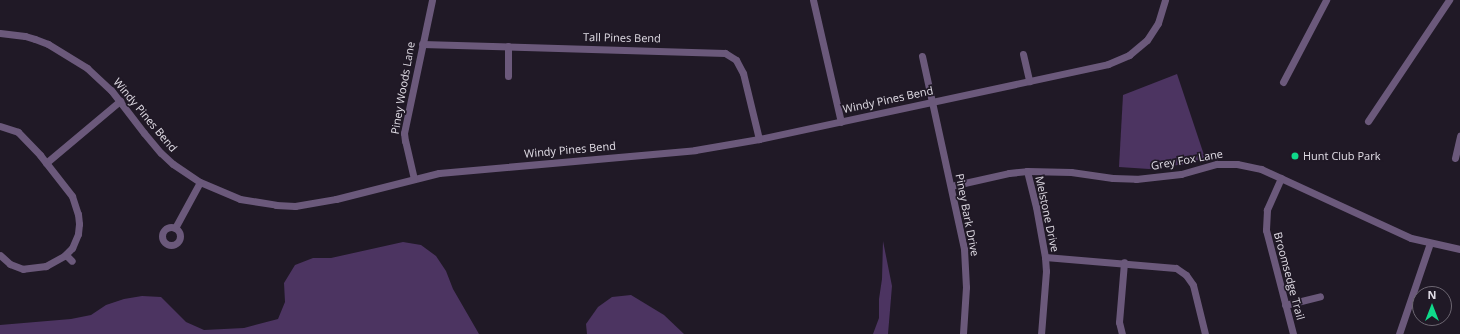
<!DOCTYPE html>
<html>
<head>
<meta charset="utf-8">
<style>
  body { margin:0 }
  #map { position:relative; width:1460px; height:334px; overflow:hidden; background:#201926; font-family:"Open Sans",sans-serif }
  div>[style] { position:absolute }
  [style*='--x'] { left:calc(var(--x)*1px); top:calc(var(--y)*1px); width:calc(var(--w)*1px); rotate:calc(var(--a)*1deg) }
  .green>* { inset:0; background:#4c3461 }
  .minor>* { height:7px; margin:-3.5px; padding:0 3.5px; transform-origin:3.5px; border-radius:3.5px; background:#6b597b }
  .minor>.ring { margin:-3.5px; padding:0; box-sizing:content-box; background:none; border:7px solid #6b597b; border-radius:50% }
  .dots>* { width:11px; height:11px; translate:-50% -50%; box-sizing:border-box; border:2px solid #201926; border-radius:50% }
  span { translate:-50% -50%; white-space:nowrap; text-align:center; line-height:1.15; -webkit-text-stroke:3.5px #201926; paint-order:stroke }
  .street-label { font-size:11px; color:#e0dce5 }
  .poi-label { font-size:11px; color:#e0dce5 }
  .left { translate:0 -50%; text-align:left }
  .north { position:absolute; left:1412px; top:286px; width:40px; height:40px; box-sizing:border-box; background:#201926; border:1px solid #6d6772; border-radius:50%; rotate:0deg; font-size:11px; font-weight:700; line-height:16px; text-align:center; color:#e0dce5 }
  .north::after { content:''; display:block; margin:auto; width:14px; height:18px; background:#0fd98a; clip-path:polygon(50% 0,100% 100%,50% 72%,0 100%) }
</style>
</head>
<body>
<div id="map">
  <div class="green">
    <div style="clip-path:polygon(1177px 74px,1205px 158px,1185px 164px,1149px 169px,1119px 167px,1123px 95px)"></div>
    <div style="clip-path:polygon(883px 241px,892px 286px,888px 334px,873px 334px,879px 318px,879px 299px,882px 279px)"></div>
    <div style="clip-path:polygon(403px 242px,421px 245px,436px 256px,446px 271px,453px 289px,479px 334px,0 334px,0 325px,71px 319px,91px 315px,106px 305px,124px 299px,142px 296px,161px 297px,186px 322px,204px 330px,244px 328px,278px 319px,285px 302px,284px 283px,295px 265px,313px 258px,331px 258px)"></div>
    <div style="clip-path:polygon(631px 295px,664px 315px,684px 334px,587px 334px,586px 324px,598px 307px,612px 297px)"></div>
  </div>
  <div class="minor">
    <div style="--x:813;--y:0;--w:125;--a:77.1"></div>
    <div style="--x:0;--y:33;--w:25;--a:7"></div>
    <div style="--x:25;--y:36;--w:10;--a:17"></div>
    <div style="--x:35;--y:39;--w:14;--a:21"></div>
    <div style="--x:48;--y:44;--w:46;--a:31.6"></div>
    <div style="--x:87;--y:68;--w:33;--a:43"></div>
    <div style="--x:111;--y:90;--w:54;--a:52.5"></div>
    <div style="--x:144;--y:133;--w:26;--a:50"></div>
    <div style="--x:161;--y:153;--w:16;--a:43"></div>
    <div style="--x:173;--y:164;--w:32;--a:34"></div>
    <div style="--x:200;--y:182;--w:43;--a:23"></div>
    <div style="--x:240;--y:199;--w:36;--a:9"></div>
    <div style="--x:276;--y:205;--w:19;--a:3"></div>
    <div style="--x:295;--y:206;--w:42;--a:-9.7"></div>
    <div style="--x:336;--y:199;--w:106;--a:-14.2"></div>
    <div style="--x:439;--y:173;--w:257;--a:-5.1"></div>
    <div style="--x:695;--y:150;--w:65;--a:-9.8"></div>
    <div style="--x:759;--y:139;--w:357;--a:-12.1"></div>
    <div style="--x:1108;--y:64;--w:23;--a:-23"></div>
    <div style="--x:1129;--y:55;--w:23;--a:-40"></div>
    <div style="--x:1147;--y:40;--w:20;--a:-57"></div>
    <div style="--x:1158;--y:23;--w:24;--a:-73"></div>
    <div style="--x:422;--y:44;--w:303;--a:1.7"></div>
    <div style="--x:725;--y:53;--w:13;--a:32"></div>
    <div style="--x:736;--y:60;--w:15;--a:62"></div>
    <div style="--x:743;--y:73;--w:68;--a:76.4"></div>
    <div style="--x:1023;--y:54;--w:28;--a:77"></div>
    <div style="--x:922;--y:56;--w:198;--a:77.7"></div>
    <div style="--x:964;--y:249;--w:38;--a:87"></div>
    <div style="--x:966;--y:287;--w:47;--a:93.7"></div>
    <div style="--x:508;--y:76;--w:30;--a:-90"></div>
    <div style="--x:1283;--y:82;--w:93;--a:-62.3"></div>
    <div style="--x:1368;--y:121;--w:146;--a:-56.2"></div>
    <div style="--x:0;--y:126;--w:19;--a:18"></div>
    <div style="--x:18;--y:132;--w:32;--a:46"></div>
    <div style="--x:40;--y:155;--w:52;--a:52"></div>
    <div style="--x:72;--y:196;--w:19;--a:72"></div>
    <div style="--x:78;--y:214;--w:10;--a:84"></div>
    <div style="--x:79;--y:224;--w:10;--a:96"></div>
    <div style="--x:78;--y:234;--w:15;--a:113"></div>
    <div style="--x:72;--y:248;--w:11;--a:135"></div>
    <div style="--x:64;--y:256;--w:21;--a:151"></div>
    <div style="--x:46;--y:266;--w:23;--a:173"></div>
    <div style="--x:23;--y:269;--w:14;--a:-159"></div>
    <div style="--x:10;--y:264;--w:13;--a:-138"></div>
    <div style="--x:1455;--y:158;--w:23;--a:-77"></div>
    <div style="--x:46;--y:163;--w:97;--a:-40"></div>
    <div style="--x:1027;--y:171;--w:37;--a:76"></div>
    <div style="--x:1036;--y:207;--w:51;--a:79.8"></div>
    <div style="--x:1045;--y:257;--w:14;--a:86"></div>
    <div style="--x:1046;--y:271;--w:63;--a:94.5"></div>
    <div style="--x:1281;--y:178;--w:35;--a:114"></div>
    <div style="--x:1267;--y:210;--w:20;--a:93"></div>
    <div style="--x:1266;--y:230;--w:107;--a:75.4"></div>
    <div style="--x:414;--y:179;--w:39;--a:-103"></div>
    <div style="--x:405;--y:141;--w:8;--a:-97"></div>
    <div style="--x:404;--y:133;--w:136;--a:-78.1"></div>
    <div style="--x:951;--y:186;--w:59;--a:-12.6"></div>
    <div style="--x:1009;--y:173;--w:18;--a:-6"></div>
    <div style="--x:1027;--y:171;--w:44;--a:1.3"></div>
    <div style="--x:1071;--y:172;--w:42;--a:8.1"></div>
    <div style="--x:1113;--y:178;--w:23;--a:2"></div>
    <div style="--x:1136;--y:179;--w:45;--a:-6.3"></div>
    <div style="--x:1181;--y:174;--w:37;--a:-16"></div>
    <div style="--x:1217;--y:164;--w:20;--a:0"></div>
    <div style="--x:1237;--y:164;--w:25;--a:12"></div>
    <div style="--x:1261;--y:169;--w:165;--a:24.7"></div>
    <div style="--x:1411;--y:238;--w:50;--a:12.7"></div>
    <div class="ring" style="left:162px;top:227px;width:11px;height:11px"></div>
    <div style="--x:175;--y:228;--w:52;--a:-61.5"></div>
    <div style="--x:66;--y:255;--w:8;--a:45"></div>
    <div style="--x:1045;--y:257;--w:131;--a:4.8"></div>
    <div style="--x:1176;--y:268;--w:12;--a:35"></div>
    <div style="--x:1186;--y:275;--w:12;--a:55"></div>
    <div style="--x:1193;--y:285;--w:50;--a:76.2"></div>
    <div style="--x:1285;--y:305;--w:36;--a:-14"></div>
    <div style="--x:1122;--y:334;--w:12;--a:-104"></div>
    <div style="--x:1119;--y:322;--w:60;--a:-85.2"></div>
    <div style="--x:1399;--y:334;--w:96;--a:-71.2"></div>
  </div>
  <div class="dots">
    <div style="left:1295px;top:156px;background:#0fd98a"></div>
  </div>
  <div class="street-label">
    <span style="left:622px;top:38px;rotate:1deg">Tall Pines Bend</span>
    <span style="left:403px;top:88px;rotate:-80deg">Piney Woods Lane</span>
    <span style="left:888px;top:100px;rotate:-12deg">Windy Pines Bend</span>
    <span style="left:145px;top:115px;rotate:50deg">Windy Pines Bend</span>
    <span style="left:570px;top:150px;rotate:-5deg">Windy Pines Bend</span>
    <span style="left:1187px;top:160px;rotate:-10deg">Grey Fox Lane</span>
    <span style="left:1047px;top:214px;rotate:78deg">Melstone Drive</span>
    <span style="left:967px;top:215px;rotate:79deg">Piney Bark Drive</span>
    <span style="left:1289px;top:276px;rotate:75deg">Broomsedge Trail</span>
  </div>
  <div class="poi-label">
    <span class="left" style="left:1303px;top:156px">Hunt Club Park</span>
  </div>
  <div class="north">N</div>
</div>
</body>
</html>
